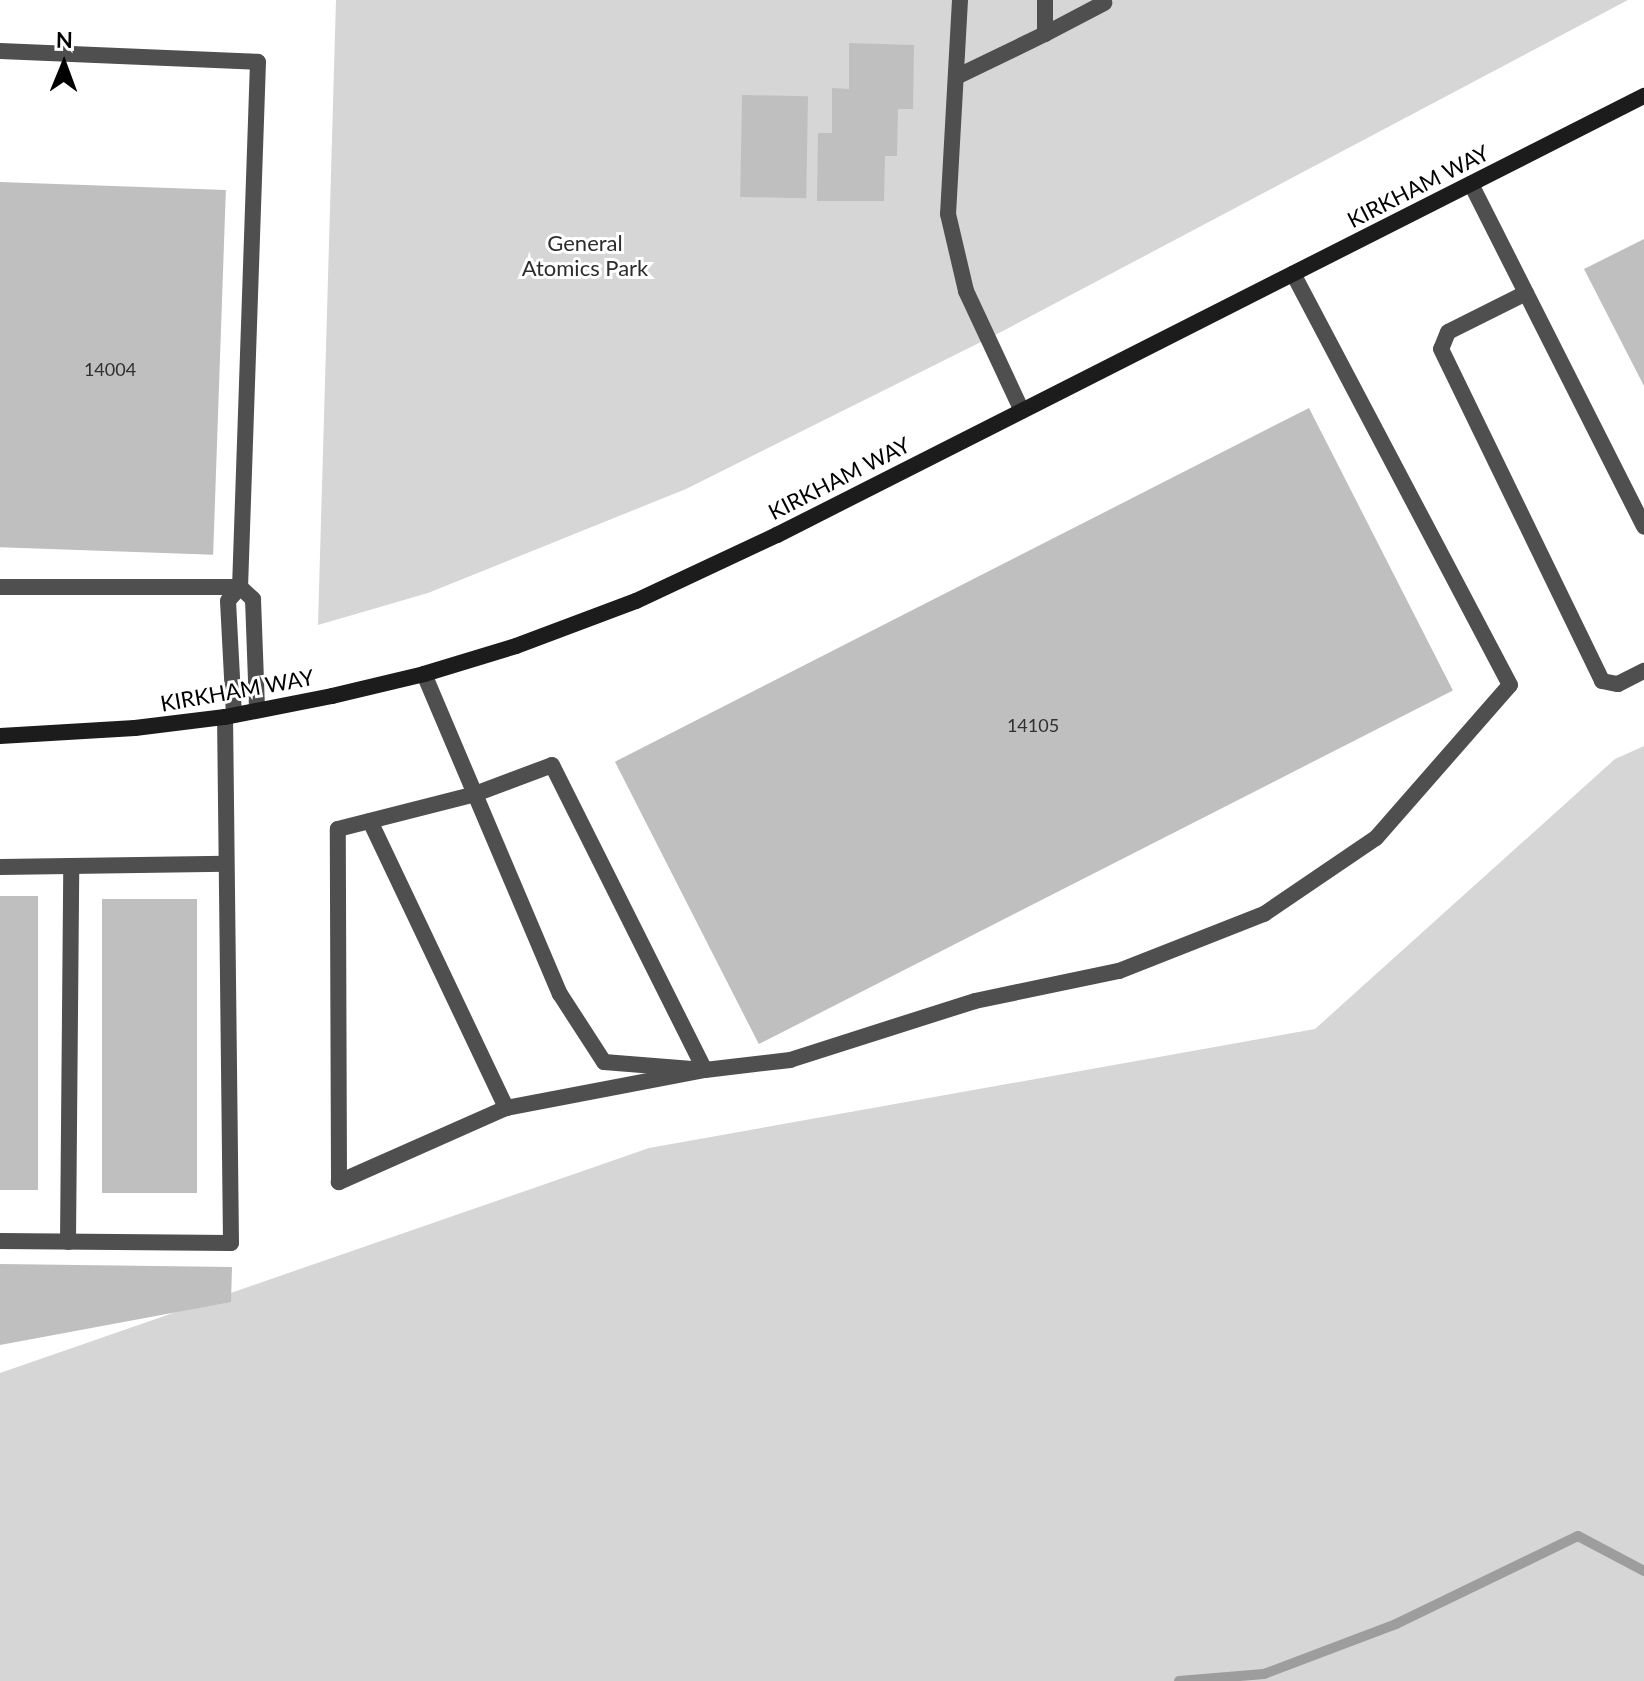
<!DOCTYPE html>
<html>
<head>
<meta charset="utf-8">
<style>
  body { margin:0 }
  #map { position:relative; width:1644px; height:1681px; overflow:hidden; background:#fff; font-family:Lato,sans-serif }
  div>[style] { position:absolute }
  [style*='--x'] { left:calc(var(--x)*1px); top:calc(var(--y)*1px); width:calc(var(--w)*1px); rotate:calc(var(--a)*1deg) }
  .green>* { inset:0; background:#d6d6d6 }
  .stream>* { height:10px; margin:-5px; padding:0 5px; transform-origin:5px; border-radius:5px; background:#9d9d9d }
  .building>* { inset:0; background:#bfbfbf; transform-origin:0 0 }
  .service>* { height:16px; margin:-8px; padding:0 8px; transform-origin:8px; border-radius:8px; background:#4f4f4f }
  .secondary>* { height:16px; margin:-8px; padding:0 8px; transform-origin:8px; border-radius:8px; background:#1c1c1c }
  span { translate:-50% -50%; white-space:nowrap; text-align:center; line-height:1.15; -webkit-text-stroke:6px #fff; paint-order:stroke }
  .number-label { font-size:18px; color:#303030 }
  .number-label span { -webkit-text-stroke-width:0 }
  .street-label { font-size:22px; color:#000 }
  .park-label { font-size:22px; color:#2d2d2d }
  .north { position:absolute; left:24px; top:24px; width:80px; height:80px; -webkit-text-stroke:6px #fff; paint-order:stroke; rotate:1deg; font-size:22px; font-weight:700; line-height:32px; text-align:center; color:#000 }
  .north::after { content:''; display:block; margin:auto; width:28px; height:36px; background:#000; clip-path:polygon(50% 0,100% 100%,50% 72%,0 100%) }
</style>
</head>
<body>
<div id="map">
  <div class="green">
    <div style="clip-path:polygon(336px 0,1628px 0,1001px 332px,686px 489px,428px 593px,318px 625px)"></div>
    <div style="clip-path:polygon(1644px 746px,1644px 1681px,0 1681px,0 1373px,649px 1148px,1315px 1029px,1615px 759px)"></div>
  </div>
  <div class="stream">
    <div style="--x:1179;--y:1681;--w:85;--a:-4.7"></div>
    <div style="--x:1264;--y:1674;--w:141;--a:-20.7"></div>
    <div style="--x:1396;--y:1624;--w:202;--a:-25.8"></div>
    <div style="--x:1578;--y:1536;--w:75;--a:27.9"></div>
  </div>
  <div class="building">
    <div style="clip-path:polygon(849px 43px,914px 45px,913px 109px,898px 109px,897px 156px,885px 156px,884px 201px,817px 201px,818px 133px,832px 133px,832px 88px,849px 89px)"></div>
    <div style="left:742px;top:95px;width:66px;height:102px;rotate:1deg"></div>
    <div style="left:0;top:182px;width:226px;height:365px;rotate:2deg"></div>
    <div style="clip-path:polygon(1644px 239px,1644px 386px,1584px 269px)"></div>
    <div style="left:1309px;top:408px;width:317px;height:779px;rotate:63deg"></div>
    <div style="left:0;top:896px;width:38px;height:294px"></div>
    <div style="left:102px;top:899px;width:95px;height:294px"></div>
    <div style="clip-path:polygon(0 1264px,232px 1267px,231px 1302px,0 1345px)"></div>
  </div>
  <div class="service">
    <div style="--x:960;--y:0;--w:214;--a:93.2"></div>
    <div style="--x:948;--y:214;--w:79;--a:76.8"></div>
    <div style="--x:966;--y:291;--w:132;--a:65"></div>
    <div style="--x:1045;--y:34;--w:67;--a:-27.7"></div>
    <div style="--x:0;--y:51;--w:258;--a:2.4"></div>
    <div style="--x:258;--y:62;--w:525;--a:91.96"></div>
    <div style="--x:240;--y:587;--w:18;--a:131"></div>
    <div style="--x:228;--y:601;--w:114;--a:87"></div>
    <div style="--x:956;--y:77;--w:99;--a:-25.8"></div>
    <div style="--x:1045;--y:34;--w:34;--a:-90"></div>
    <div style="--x:1471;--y:184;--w:384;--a:63.2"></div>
    <div style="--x:1526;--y:293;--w:87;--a:153.4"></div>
    <div style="--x:1448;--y:332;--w:18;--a:112"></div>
    <div style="--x:1441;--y:349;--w:369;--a:64.1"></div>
    <div style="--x:1602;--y:681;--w:16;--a:11"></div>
    <div style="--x:1618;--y:684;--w:29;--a:-27"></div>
    <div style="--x:0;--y:587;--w:240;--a:0"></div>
    <div style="--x:240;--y:587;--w:18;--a:43"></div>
    <div style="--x:253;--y:599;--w:111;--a:87.9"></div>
    <div style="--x:424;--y:674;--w:348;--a:67"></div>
    <div style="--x:560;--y:994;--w:81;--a:57.1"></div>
    <div style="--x:604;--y:1062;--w:101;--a:4.5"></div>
    <div style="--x:705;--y:1070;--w:86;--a:-6.7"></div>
    <div style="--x:790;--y:1060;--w:194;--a:-17.7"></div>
    <div style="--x:975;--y:1001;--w:147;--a:-11.8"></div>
    <div style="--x:1119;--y:971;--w:156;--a:-21.5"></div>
    <div style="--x:1264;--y:914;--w:135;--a:-34.2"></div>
    <div style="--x:1376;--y:838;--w:203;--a:-48.8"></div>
    <div style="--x:1510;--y:685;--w:465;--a:-117.8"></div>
    <div style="--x:552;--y:765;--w:341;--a:63.4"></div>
    <div style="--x:705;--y:1070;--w:203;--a:169.2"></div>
    <div style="--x:506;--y:1108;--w:183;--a:156.1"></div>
    <div style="--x:339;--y:1182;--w:353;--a:-90.2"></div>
    <div style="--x:338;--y:829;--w:141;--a:-14.3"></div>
    <div style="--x:475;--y:794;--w:82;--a:-20.6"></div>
    <div style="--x:370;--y:821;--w:318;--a:64.6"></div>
    <div style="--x:0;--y:867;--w:226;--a:-0.8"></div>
    <div style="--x:0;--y:1241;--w:231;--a:0.5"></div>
    <div style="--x:231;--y:1243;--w:526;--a:-90.65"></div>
    <div style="--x:68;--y:1242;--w:376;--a:-89.5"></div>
  </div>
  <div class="secondary">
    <div style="--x:0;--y:736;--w:135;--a:-3.4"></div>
    <div style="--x:135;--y:728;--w:91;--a:-7"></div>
    <div style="--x:225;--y:717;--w:109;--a:-11.1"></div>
    <div style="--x:332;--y:696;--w:95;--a:-13.4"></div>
    <div style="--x:424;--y:674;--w:96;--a:-16.9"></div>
    <div style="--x:516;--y:646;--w:128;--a:-20.6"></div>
    <div style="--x:636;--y:601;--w:156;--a:-25.1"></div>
    <div style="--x:777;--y:535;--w:972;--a:-26.86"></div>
  </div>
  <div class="number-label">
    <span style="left:110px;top:369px">14004</span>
    <span style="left:1033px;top:725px">14105</span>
  </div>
  <div class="street-label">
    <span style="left:1418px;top:186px;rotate:-27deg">KIRKHAM WAY</span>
    <span style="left:839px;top:478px;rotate:-27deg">KIRKHAM WAY</span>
    <span style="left:237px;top:690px;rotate:-10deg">KIRKHAM WAY</span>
  </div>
  <div class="park-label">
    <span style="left:585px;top:255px">General<br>Atomics Park</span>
  </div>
  <div class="north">N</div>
</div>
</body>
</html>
